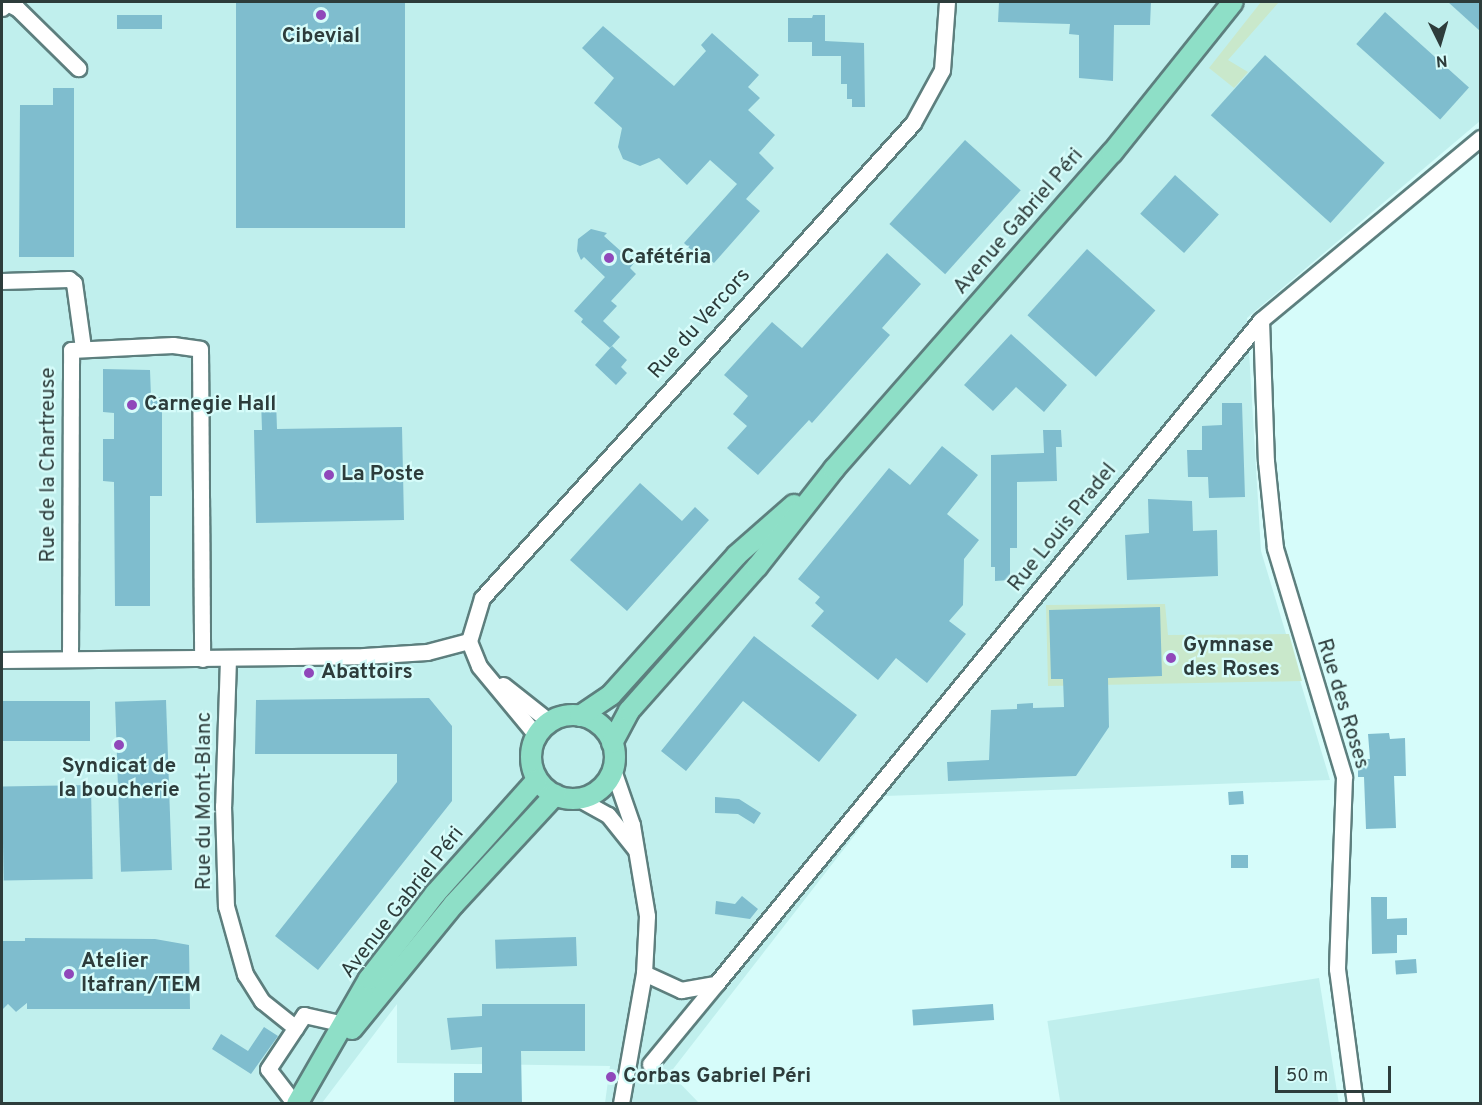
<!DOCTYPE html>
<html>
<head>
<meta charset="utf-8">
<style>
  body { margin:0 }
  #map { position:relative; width:1482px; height:1105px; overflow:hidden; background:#d6fcfa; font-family:Overpass,sans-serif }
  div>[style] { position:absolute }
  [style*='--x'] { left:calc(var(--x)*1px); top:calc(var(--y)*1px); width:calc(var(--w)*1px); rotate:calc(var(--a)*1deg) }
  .built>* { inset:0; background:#c0efed; transform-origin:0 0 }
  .green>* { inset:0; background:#c9e8cb }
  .building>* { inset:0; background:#7fbdce; transform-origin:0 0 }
  .roads { filter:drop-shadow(2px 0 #5d7f7e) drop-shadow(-2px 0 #5d7f7e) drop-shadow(0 2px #5d7f7e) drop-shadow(0 -2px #5d7f7e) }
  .minor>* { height:15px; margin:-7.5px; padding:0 7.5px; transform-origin:7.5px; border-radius:7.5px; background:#fff }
  .major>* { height:20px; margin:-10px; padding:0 10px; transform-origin:10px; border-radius:10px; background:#8edfc7 }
  .major>.ring { margin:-10px; padding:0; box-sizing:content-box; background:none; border:20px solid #8edfc7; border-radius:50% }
  .dots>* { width:16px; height:16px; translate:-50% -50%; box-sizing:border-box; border:3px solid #d6fcfa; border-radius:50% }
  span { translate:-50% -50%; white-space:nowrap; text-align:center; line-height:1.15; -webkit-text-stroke:4.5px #d6fcfa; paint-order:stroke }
  .poi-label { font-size:21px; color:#2d3c3b; font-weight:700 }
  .left { translate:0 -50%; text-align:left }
  .street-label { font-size:21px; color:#2d3c3b }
  .frame { position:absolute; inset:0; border:3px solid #2d3c3b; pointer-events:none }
  .north { position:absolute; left:1410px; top:12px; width:60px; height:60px; -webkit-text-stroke:4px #d6fcfa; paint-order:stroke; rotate:175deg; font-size:16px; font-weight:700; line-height:24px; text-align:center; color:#2d3c3b }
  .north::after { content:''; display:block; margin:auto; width:21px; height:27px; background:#2d3c3b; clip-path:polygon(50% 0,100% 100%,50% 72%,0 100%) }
  .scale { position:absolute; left:1275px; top:1066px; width:116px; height:27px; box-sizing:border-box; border:3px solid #2d3c3b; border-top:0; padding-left:8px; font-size:18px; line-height:21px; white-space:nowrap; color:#2d3c3b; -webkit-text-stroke:4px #d6fcfa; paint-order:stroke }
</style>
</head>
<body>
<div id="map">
  <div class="built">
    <div style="clip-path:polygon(2px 2px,1480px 2px,1480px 121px,1247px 318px,1261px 551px,1330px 780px,885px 796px,670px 1073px,699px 1103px,605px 1103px,610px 1066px,397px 1063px,397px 1004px,322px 1103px,2px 1103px,2px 1010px,8px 1004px,16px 1012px,27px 1003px,25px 941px,2px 941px)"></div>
    <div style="left:1319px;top:978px;width:127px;height:275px;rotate:81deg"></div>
  </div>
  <div class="green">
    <div style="clip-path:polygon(1261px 2px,1279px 2px,1228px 60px,1248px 72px,1234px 88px,1209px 68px)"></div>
    <div style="clip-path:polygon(1165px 604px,1168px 635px,1289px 634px,1302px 681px,1048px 686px,1046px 605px)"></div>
  </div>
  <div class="building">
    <div style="left:236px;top:2px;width:169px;height:226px"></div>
    <div style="clip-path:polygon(999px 2px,1151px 2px,1150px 25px,1114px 25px,1113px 81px,1079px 78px,1079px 35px,1069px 34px,1070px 24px,998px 22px)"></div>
    <div style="clip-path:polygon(1448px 2px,1480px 2px,1480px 31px)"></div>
    <div style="left:1385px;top:12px;width:113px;height:43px;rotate:42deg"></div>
    <div style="left:162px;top:15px;width:14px;height:45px;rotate:90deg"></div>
    <div style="clip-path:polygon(813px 15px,825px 15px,825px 41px,864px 43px,865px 107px,852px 107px,852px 99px,847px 99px,847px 84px,841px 84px,841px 56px,812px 56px,812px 42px,788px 42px,788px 18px,812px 18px)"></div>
    <div style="clip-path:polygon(603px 26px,674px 86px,706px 51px,701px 45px,712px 33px,759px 75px,748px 87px,760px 98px,748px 110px,775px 135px,759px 153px,774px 168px,746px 199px,760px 211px,714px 263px,709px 259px,705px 263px,684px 243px,737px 184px,710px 160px,687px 185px,659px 158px,640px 166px,623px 159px,618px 147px,622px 128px,594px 103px,614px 78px,582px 48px)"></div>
    <div style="left:1265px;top:55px;width:161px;height:81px;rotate:42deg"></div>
    <div style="clip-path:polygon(53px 88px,74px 88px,74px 257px,19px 257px,20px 105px,53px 105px)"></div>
    <div style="left:965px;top:140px;width:75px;height:113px;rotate:42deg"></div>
    <div style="left:1175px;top:175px;width:59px;height:52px;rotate:42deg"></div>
    <div style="clip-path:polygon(591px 229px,607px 233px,604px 236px,634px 263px,630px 268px,636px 274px,611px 301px,617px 306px,603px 321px,620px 337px,610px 348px,581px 322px,583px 319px,574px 311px,605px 277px,584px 257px,581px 260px,577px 251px,578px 239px)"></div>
    <div style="left:1087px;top:249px;width:92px;height:89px;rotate:42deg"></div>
    <div style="clip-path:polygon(887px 253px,921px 284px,882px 328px,890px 335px,812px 423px,809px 420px,758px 475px,727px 448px,747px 426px,733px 414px,748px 396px,724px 375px,772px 322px,802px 348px)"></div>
    <div style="clip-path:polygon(1011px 334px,1067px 385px,1044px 412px,1016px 387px,993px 411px,964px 385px)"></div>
    <div style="clip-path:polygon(612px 346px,627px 360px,621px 367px,627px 373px,616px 385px,595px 365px)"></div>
    <div style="clip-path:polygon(103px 369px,150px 370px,151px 397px,162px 397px,162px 496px,150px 496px,150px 606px,115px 606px,114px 482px,103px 481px,103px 439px,114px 439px,114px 413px,103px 412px)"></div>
    <div style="clip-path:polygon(261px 400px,276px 400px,277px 429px,402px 427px,404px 520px,256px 523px,254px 430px,262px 430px)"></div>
    <div style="clip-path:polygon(1222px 403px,1242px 403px,1245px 497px,1209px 498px,1208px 477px,1188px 477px,1187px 450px,1202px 450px,1202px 426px,1222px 425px)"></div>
    <div style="clip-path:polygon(1043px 430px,1061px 430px,1062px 447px,1056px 447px,1057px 481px,1017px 482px,1017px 548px,1010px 548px,1010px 580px,995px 581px,995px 567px,991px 567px,991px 455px,1044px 453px)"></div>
    <div style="clip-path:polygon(942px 446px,978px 475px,947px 514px,979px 540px,964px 559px,963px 605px,949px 621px,966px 634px,927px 683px,896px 658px,878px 680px,811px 626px,824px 611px,815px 603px,820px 597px,798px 579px,889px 468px,910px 485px)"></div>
    <div style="clip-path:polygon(640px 483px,682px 521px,695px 507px,709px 520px,627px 611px,570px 560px)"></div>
    <div style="clip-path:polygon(1148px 499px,1192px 501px,1193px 531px,1217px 530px,1218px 576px,1127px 580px,1125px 535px,1149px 533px)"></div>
    <div style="clip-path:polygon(1160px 607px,1162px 676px,1108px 678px,1109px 727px,1076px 776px,948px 781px,947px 762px,989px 760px,991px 710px,1017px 709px,1017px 704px,1033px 703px,1033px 708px,1064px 707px,1063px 679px,1051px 679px,1049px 610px)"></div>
    <div style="clip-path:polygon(754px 636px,857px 715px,819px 762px,743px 701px,686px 771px,661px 751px)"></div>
    <div style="clip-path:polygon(429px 698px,452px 726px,452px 801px,318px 970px,275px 936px,397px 782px,397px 754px,255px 754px,256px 700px)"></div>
    <div style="left:166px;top:700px;width:170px;height:51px;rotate:88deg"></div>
    <div style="left:90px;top:701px;width:40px;height:88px;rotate:90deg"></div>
    <div style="clip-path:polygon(1389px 733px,1390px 739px,1405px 738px,1406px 776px,1394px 776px,1396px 828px,1366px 829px,1364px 777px,1358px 777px,1358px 759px,1370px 759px,1368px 734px)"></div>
    <div style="left:91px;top:785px;width:94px;height:89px;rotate:89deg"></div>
    <div style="left:1243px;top:791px;width:13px;height:15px;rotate:86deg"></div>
    <div style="clip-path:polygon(715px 797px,739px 799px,761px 813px,754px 824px,738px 814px,715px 813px)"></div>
    <div style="left:1248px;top:855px;width:13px;height:17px;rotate:90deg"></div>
    <div style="clip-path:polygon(742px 896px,758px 909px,750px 919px,715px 914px,716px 901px,735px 904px)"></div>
    <div style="clip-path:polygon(1371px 897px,1387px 897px,1387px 919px,1407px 918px,1407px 935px,1397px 935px,1397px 953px,1372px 954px)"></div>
    <div style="left:576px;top:937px;width:29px;height:81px;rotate:88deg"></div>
    <div style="clip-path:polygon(25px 938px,155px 939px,189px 945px,190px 1009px,27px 1009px,27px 1003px,16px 1012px,8px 1004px,2px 1010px,2px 941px,25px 941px)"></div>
    <div style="left:1416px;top:959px;width:14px;height:21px;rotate:86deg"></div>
    <div style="clip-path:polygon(482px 1004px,585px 1004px,585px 1051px,521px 1051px,522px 1104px,454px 1104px,454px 1073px,482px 1073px,482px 1047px,451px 1050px,447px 1018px,482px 1016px)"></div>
    <div style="left:993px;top:1004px;width:16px;height:81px;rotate:86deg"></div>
    <div style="clip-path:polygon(264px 1027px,278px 1036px,251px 1074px,212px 1049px,221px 1034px,248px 1051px)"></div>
  </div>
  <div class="roads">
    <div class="minor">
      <div style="--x:2;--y:8;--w:7;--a:-45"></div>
      <div style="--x:7;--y:3;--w:11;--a:27"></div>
      <div style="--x:17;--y:8;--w:86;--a:44.5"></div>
      <div style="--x:2;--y:281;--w:67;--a:-1.7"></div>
      <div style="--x:69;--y:279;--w:6;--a:39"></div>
      <div style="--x:74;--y:283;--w:66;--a:82.1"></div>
      <div style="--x:1261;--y:320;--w:141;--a:88"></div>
      <div style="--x:1266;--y:461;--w:87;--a:84.1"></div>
      <div style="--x:1275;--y:548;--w:239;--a:73.2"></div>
      <div style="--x:1344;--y:777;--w:192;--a:92.1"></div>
      <div style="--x:1337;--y:969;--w:136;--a:82.4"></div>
      <div style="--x:70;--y:659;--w:309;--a:-89.8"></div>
      <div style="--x:71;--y:350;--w:102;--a:-2.8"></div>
      <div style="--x:173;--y:345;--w:27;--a:8"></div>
      <div style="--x:200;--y:349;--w:310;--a:89.6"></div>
      <div style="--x:228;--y:659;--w:147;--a:91.9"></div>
      <div style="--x:223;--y:806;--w:100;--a:88.3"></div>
      <div style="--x:226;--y:906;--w:71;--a:74.4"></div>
      <div style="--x:245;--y:974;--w:32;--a:58"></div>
      <div style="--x:262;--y:1001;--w:43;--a:38.5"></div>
      <div style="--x:2;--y:660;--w:362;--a:-0.6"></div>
      <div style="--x:364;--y:656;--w:63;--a:-3.6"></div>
      <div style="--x:427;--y:652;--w:43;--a:-14.7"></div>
      <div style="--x:503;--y:685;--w:60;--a:38.2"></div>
      <div style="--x:536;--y:735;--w:89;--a:-129.6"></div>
      <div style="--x:479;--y:666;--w:27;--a:-112"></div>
      <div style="--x:469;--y:641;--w:45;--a:-73.2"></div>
      <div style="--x:482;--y:598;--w:641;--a:-47.78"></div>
      <div style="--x:913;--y:123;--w:60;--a:-61.3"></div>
      <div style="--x:942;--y:70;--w:68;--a:-85.8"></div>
      <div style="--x:613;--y:770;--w:58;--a:70.9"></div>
      <div style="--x:632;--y:825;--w:92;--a:80.6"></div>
      <div style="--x:647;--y:916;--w:57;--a:93"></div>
      <div style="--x:644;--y:973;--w:133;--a:100"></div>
      <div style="--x:579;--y:799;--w:33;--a:29"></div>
      <div style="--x:608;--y:815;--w:43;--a:51.5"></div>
      <div style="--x:644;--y:973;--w:41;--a:24.7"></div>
      <div style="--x:681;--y:990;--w:36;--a:-10"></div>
      <div style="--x:716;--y:984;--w:859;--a:-50.62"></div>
      <div style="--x:1261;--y:320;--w:285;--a:-39.7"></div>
      <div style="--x:650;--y:1064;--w:104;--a:-50.5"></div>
      <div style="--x:295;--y:1104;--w:44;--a:-127.6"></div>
      <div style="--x:268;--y:1069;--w:65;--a:-56.3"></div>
      <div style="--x:304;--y:1015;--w:41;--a:12.7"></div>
    </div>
    <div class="major">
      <div class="ring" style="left:531px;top:715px;width:64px;height:64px"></div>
      <div style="--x:580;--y:716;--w:37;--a:-34"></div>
      <div style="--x:611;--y:695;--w:188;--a:-48"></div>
      <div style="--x:737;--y:555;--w:76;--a:-41.3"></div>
      <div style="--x:612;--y:743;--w:36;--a:-62"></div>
      <div style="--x:629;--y:711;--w:193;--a:-48.4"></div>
      <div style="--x:757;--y:567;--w:125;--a:-51.8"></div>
      <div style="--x:834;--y:469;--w:421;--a:-48.7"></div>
      <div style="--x:1112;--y:153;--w:193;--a:-51.3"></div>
      <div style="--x:352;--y:1029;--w:161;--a:-50.8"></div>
      <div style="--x:454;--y:904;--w:149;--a:-47.2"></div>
      <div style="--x:297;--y:1104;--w:144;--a:-60.1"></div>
      <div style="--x:369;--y:979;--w:108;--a:-52.2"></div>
      <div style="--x:435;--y:894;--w:153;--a:-48.2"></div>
    </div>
  </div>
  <div class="dots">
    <div style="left:321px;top:15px;background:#9048ba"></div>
    <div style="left:609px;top:258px;background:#9048ba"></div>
    <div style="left:132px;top:405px;background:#9048ba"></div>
    <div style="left:329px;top:475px;background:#9048ba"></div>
    <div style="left:1171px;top:658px;background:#9048ba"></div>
    <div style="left:309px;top:673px;background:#9048ba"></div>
    <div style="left:119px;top:745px;background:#9048ba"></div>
    <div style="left:69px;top:974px;background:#9048ba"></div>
    <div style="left:611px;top:1077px;background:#9048ba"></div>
  </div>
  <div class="poi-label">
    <span style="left:321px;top:37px">Cibevial</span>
    <span class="left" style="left:621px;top:258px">Cafétéria</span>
    <span class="left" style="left:144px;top:405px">Carnegie Hall</span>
    <span class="left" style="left:341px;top:475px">La Poste</span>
    <span class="left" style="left:1183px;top:658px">Gymnase<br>des Roses</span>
    <span class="left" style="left:321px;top:673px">Abattoirs</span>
    <span style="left:119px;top:779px">Syndicat de<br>la boucherie</span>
    <span class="left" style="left:81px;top:974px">Atelier<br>Itafran/TEM</span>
    <span class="left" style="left:623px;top:1077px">Corbas Gabriel Péri</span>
  </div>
  <div class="street-label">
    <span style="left:1019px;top:222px;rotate:-49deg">Avenue Gabriel Péri</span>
    <span style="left:700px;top:324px;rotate:-48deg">Rue du Vercors</span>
    <span style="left:49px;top:465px;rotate:-90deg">Rue de la Chartreuse</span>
    <span style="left:1063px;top:528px;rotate:-51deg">Rue Louis Pradel</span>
    <span style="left:1342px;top:704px;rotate:73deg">Rue des Roses</span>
    <span style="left:205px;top:801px;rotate:-90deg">Rue du Mont-Blanc</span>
    <span style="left:403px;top:903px;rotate:-52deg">Avenue Gabriel Péri</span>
  </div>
  <div class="frame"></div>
  <div class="north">N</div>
  <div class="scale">50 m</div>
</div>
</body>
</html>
